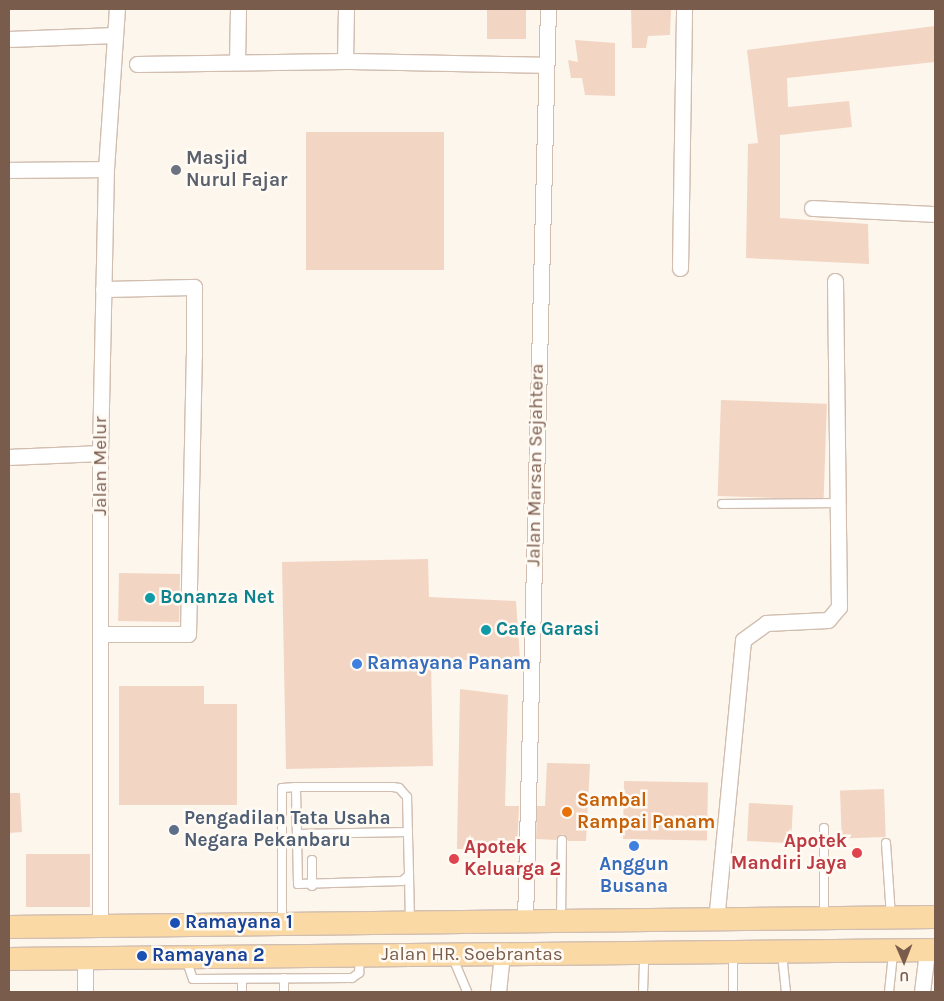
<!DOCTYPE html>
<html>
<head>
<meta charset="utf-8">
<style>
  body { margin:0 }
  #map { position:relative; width:944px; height:1001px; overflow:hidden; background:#fdf6ec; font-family:Karla,sans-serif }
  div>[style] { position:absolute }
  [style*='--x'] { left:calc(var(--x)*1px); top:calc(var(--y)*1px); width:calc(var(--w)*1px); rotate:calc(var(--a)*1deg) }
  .building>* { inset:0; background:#f3d5c3; transform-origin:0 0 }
  .roads { filter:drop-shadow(1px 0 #d1beb0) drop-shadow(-1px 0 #d1beb0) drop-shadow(0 1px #d1beb0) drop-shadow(0 -1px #d1beb0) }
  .service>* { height:8px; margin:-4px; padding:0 4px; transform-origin:4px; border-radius:4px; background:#fff }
  .minor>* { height:15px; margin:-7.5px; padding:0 7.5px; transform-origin:7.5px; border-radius:7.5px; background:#fff }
  .primary>* { height:22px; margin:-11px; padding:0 11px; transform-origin:11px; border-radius:11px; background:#fbd9a5 }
  .dots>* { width:14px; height:14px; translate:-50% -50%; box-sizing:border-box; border:2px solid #fffaf3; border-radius:50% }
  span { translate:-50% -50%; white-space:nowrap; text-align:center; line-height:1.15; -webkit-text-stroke:5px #fffaf3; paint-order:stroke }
  .worship-label { font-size:19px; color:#5b616d; font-weight:700 }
  .left { translate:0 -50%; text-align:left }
  .street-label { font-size:19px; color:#7a5c4d }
  .culture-label { font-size:19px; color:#0d838f; font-weight:700 }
  .shop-label { font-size:19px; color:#366cbe; font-weight:700 }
  .food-label { font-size:19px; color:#c56008; font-weight:700 }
  .service-label { font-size:19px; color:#4e5e75; font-weight:700 }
  .health-label { font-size:19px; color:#be3a42; font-weight:700 }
  .right { translate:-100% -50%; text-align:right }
  .transit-label { font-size:19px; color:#164399; font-weight:700 }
  .frame { position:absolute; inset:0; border:10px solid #7a5c4d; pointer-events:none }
  .north { position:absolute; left:879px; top:936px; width:50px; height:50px; -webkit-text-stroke:4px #fffaf3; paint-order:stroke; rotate:179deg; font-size:14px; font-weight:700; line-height:20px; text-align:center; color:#7a5c4d }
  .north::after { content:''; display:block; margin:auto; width:18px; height:22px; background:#7a5c4d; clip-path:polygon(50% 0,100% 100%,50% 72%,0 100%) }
</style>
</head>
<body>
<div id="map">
  <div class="building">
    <div style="left:487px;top:9px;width:39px;height:30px"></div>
    <div style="clip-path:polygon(631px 9px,671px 9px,670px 35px,648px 36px,646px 48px,632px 48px)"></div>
    <div style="clip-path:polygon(935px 26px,935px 62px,787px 78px,788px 107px,849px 101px,852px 127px,780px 135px,780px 218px,868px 224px,869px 264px,746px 258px,748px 144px,758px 143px,747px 50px)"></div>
    <div style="clip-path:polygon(575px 40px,615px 43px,615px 96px,585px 95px,582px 78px,571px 78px,568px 60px,578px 62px)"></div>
    <div style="left:444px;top:132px;width:138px;height:138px;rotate:90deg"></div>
    <div style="left:721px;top:400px;width:106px;height:96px;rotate:2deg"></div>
    <div style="clip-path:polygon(428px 559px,429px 597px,516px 601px,520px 660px,431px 660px,433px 766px,286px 769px,282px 562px)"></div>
    <div style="left:119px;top:573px;width:61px;height:48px;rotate:1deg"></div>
    <div style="clip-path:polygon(119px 686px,204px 686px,204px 704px,237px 704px,237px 805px,119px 805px)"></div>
    <div style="clip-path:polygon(460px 689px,508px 695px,505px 806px,519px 806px,517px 850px,457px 849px)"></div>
    <div style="clip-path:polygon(547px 763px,590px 764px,586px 841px,568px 841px,563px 834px,556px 840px,536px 839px,537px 806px,545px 806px)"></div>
    <div style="left:624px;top:781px;width:84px;height:58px;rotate:1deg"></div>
    <div style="left:884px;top:789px;width:48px;height:44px;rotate:88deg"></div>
    <div style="clip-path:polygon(9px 793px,20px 793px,22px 832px,9px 833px)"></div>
    <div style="left:749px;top:803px;width:44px;height:38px;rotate:3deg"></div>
    <div style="left:26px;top:854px;width:64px;height:53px"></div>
  </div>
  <div class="roads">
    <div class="service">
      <div style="--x:722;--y:504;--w:117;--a:-0.5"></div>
      <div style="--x:824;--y:828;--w:89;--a:90"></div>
      <div style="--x:297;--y:834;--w:111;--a:-1"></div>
      <div style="--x:886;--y:843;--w:73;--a:86.1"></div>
      <div style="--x:312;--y:860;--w:26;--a:90"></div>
      <div style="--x:409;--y:875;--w:46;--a:88.8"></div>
      <div style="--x:561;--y:919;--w:79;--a:-89.3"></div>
      <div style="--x:282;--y:922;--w:134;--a:-90"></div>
      <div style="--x:282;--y:788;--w:14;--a:-4"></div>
      <div style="--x:296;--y:787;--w:97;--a:0"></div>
      <div style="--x:393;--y:787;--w:6;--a:9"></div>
      <div style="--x:399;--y:788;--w:12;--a:48"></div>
      <div style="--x:407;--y:797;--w:78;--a:88.5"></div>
      <div style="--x:409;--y:875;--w:9;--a:139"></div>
      <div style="--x:402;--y:881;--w:104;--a:178.3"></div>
      <div style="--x:298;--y:884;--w:97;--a:-91.2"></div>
      <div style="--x:782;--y:954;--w:38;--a:84"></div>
      <div style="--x:452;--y:956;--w:39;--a:67"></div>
      <div style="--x:186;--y:959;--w:21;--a:71"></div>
      <div style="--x:193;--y:979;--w:159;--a:-0.4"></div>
      <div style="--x:352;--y:978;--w:9;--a:-36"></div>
      <div style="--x:359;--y:973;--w:16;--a:-86"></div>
      <div style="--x:284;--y:978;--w:14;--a:90"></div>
      <div style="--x:242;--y:979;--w:13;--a:90"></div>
      <div style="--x:643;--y:992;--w:37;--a:-88"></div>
      <div style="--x:733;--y:992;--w:38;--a:-90"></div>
      <div style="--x:889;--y:992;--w:39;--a:-84"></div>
    </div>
    <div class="minor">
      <div style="--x:9;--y:39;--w:106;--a:-2.2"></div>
      <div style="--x:345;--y:61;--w:52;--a:-88.9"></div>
      <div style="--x:237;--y:62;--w:53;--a:-88.9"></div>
      <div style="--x:137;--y:64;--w:208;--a:-0.8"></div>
      <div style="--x:345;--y:61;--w:201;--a:1.1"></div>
      <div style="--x:9;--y:170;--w:97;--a:-0.6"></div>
      <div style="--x:812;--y:208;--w:123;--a:2.8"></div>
      <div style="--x:680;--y:268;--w:259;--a:-89.1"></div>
      <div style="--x:9;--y:457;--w:91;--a:-2.5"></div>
      <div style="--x:101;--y:634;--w:87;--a:0"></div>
      <div style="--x:188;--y:634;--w:279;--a:-88.8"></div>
      <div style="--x:194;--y:355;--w:68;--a:-90"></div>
      <div style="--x:194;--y:287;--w:91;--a:178.7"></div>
      <div style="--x:525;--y:921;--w:912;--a:-88.56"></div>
      <div style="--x:716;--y:921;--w:282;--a:-84.5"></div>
      <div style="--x:743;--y:640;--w:29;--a:-36"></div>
      <div style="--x:766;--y:623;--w:62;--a:-2.8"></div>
      <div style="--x:828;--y:620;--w:17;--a:-50"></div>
      <div style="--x:839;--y:607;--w:326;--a:-90.7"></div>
      <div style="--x:100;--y:924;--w:471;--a:-90"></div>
      <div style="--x:100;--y:453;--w:284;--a:-88.8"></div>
      <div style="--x:106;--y:169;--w:160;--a:-86.1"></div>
      <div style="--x:85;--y:956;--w:36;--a:90"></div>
      <div style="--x:498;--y:992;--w:38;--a:-84"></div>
      <div style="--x:922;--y:992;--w:41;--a:-83"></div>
    </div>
    <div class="primary">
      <div style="--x:9;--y:927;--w:926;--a:-0.62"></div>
      <div style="--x:9;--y:959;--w:926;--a:-0.56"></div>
    </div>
  </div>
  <div class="dots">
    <div style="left:176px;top:170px;background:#6b7280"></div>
    <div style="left:150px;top:598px;background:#0f9aa8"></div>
    <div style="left:486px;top:630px;background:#0f9aa8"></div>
    <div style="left:357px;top:664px;background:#3f7fe0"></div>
    <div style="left:567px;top:812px;background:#e8710a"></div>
    <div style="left:174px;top:830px;background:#5c6f8a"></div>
    <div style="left:634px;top:846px;background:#3f7fe0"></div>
    <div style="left:857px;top:853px;background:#e0444e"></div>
    <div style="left:454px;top:859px;background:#e0444e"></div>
    <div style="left:175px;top:923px;background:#1a4fb4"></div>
    <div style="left:142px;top:956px;background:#1a4fb4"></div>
  </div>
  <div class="worship-label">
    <span class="left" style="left:186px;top:170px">Masjid<br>Nurul Fajar</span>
  </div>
  <div class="street-label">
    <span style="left:536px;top:465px;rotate:-89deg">Jalan Marsan Sejahtera</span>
    <span style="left:101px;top:466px;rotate:-90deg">Jalan Melur</span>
    <span style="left:472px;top:955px">Jalan HR. Soebrantas</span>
  </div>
  <div class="culture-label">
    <span class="left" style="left:160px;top:598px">Bonanza Net</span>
    <span class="left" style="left:496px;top:630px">Cafe Garasi</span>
  </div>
  <div class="shop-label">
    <span class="left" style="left:367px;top:664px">Ramayana Panam</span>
    <span style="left:634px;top:876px">Anggun<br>Busana</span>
  </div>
  <div class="food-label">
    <span class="left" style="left:577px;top:812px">Sambal<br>Rampai Panam</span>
  </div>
  <div class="service-label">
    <span class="left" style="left:184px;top:830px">Pengadilan Tata Usaha<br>Negara Pekanbaru</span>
  </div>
  <div class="health-label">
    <span class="right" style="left:847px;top:853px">Apotek<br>Mandiri Jaya</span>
    <span class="left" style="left:464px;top:859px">Apotek<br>Keluarga 2</span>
  </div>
  <div class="transit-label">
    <span class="left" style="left:185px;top:923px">Ramayana 1</span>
    <span class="left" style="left:152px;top:956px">Ramayana 2</span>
  </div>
  <div class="frame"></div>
  <div class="north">U</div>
</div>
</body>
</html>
